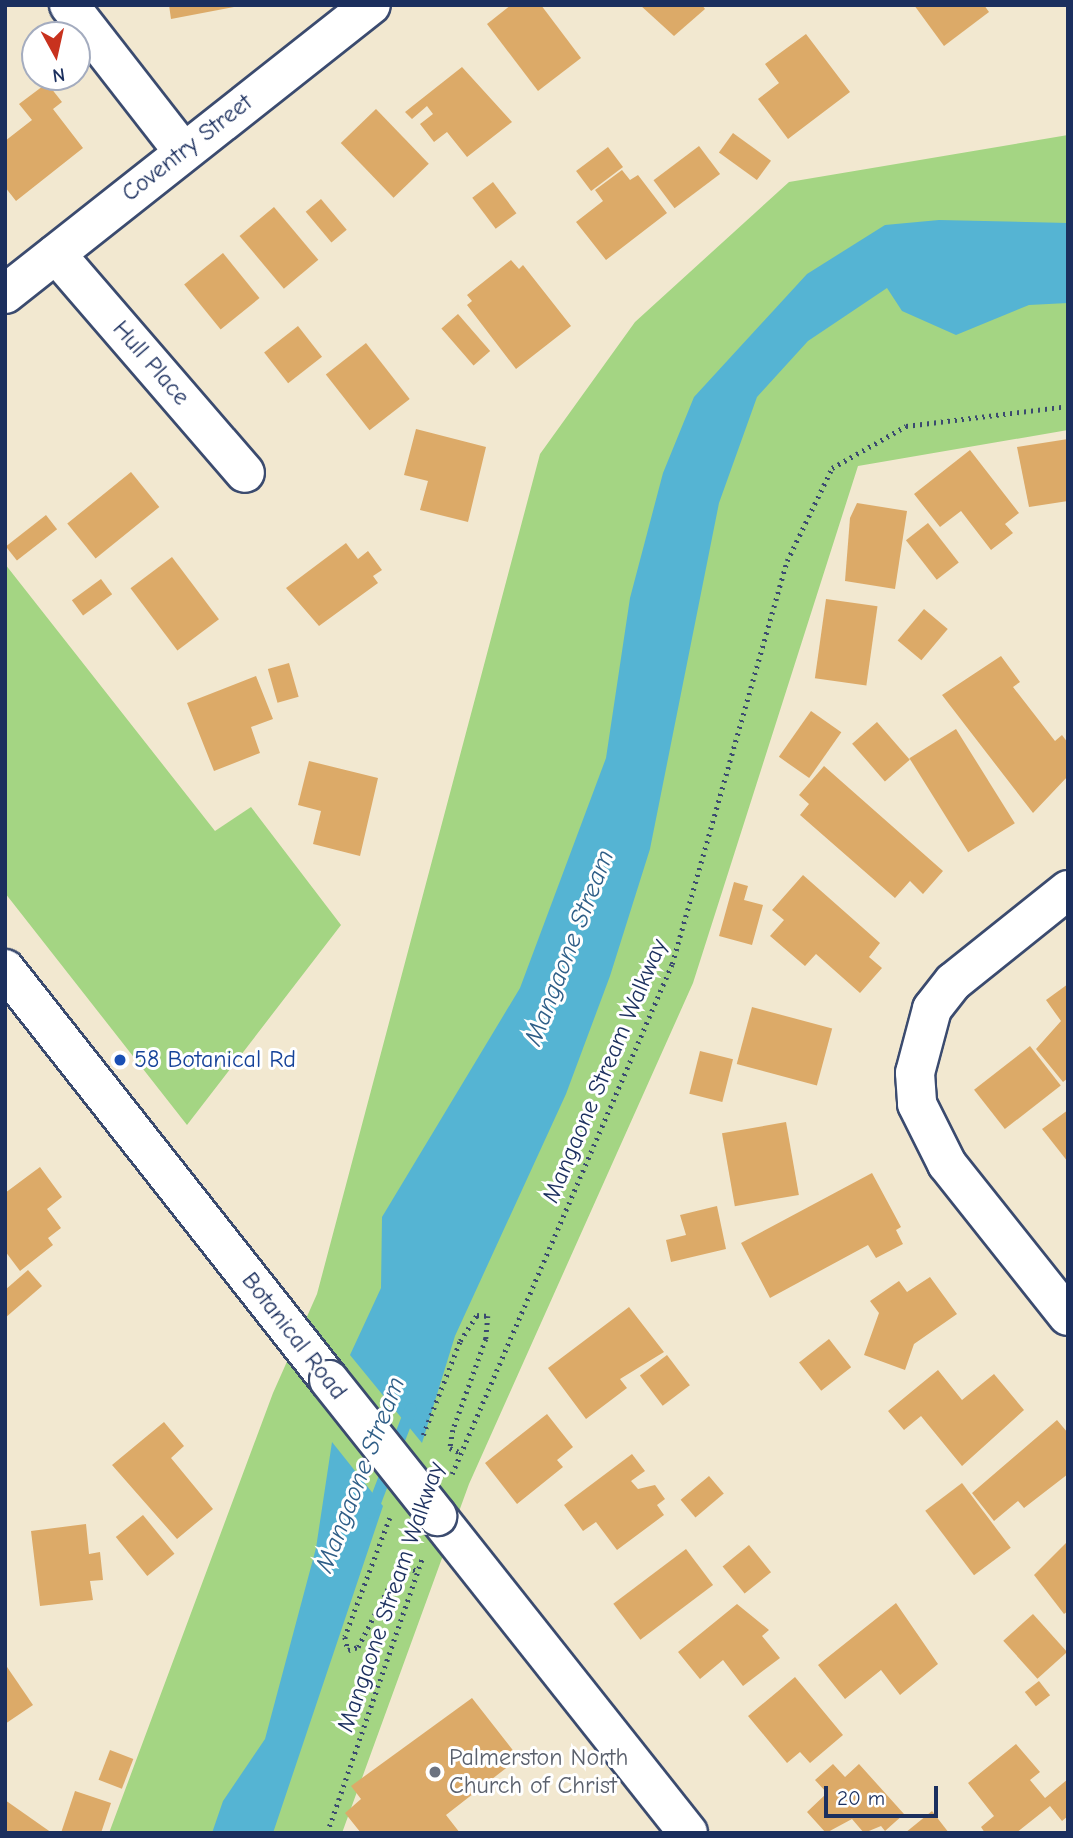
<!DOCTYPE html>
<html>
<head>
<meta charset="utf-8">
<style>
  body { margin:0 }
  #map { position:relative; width:1073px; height:1838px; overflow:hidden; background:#f2e8d0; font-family:"Comic Neue",sans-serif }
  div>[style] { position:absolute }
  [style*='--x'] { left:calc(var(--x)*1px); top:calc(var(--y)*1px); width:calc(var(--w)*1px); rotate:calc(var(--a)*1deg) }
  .green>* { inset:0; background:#a4d583 }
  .water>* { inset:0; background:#55b4d3 }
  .stream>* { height:12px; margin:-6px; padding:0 6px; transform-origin:6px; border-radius:6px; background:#55b4d3 }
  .building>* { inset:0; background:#dcaa68; transform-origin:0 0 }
  .path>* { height:4.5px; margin-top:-2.25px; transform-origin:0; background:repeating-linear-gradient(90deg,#3b4b6f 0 2px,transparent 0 7px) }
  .roads { filter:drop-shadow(2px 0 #3b4b6f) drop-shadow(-2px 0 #3b4b6f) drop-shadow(0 2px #3b4b6f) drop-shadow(0 -2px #3b4b6f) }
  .minor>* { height:38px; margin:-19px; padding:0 19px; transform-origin:19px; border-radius:19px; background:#fff }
  .secondary>* { height:38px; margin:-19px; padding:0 19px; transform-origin:19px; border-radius:19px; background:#fff }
  .bridges { filter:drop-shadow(2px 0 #3b4b6f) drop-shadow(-2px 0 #3b4b6f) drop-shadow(0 2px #3b4b6f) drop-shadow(0 -2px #3b4b6f) }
  .secondary-bridge>* { height:38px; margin:-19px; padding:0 19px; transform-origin:19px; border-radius:19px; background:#fff }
  .dots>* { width:19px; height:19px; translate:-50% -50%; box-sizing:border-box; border:4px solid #fff; border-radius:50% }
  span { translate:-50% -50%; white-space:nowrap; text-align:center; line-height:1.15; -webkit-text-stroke:6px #fff; paint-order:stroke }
  .street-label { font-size:24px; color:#1b2f5e }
  .transit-label { font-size:24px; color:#164399 }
  .left { translate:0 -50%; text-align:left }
  .worship-label { font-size:24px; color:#5b616d }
  .water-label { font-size:26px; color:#2f5e87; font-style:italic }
  .frame { position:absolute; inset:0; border:7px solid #1b2f5e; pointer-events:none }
  .north { position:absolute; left:21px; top:21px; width:70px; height:70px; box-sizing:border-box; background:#fff; border:2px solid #a4acbf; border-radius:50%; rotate:172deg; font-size:19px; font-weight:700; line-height:28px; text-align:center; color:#1b2f5e }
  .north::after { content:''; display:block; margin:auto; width:24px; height:32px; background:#c8321e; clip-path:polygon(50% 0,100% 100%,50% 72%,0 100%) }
  .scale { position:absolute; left:824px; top:1786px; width:114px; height:32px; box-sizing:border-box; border:4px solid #1b2f5e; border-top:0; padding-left:9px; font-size:21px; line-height:24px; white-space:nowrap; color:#1b2f5e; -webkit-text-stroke:5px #fff; paint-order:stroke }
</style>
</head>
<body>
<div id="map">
  <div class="green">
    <div style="clip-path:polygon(1068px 135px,1068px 430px,858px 466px,693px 983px,469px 1484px,342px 1833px,109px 1833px,273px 1393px,317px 1294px,540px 454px,635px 322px,789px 182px)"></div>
    <div style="clip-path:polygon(5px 564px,215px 831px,251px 807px,341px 925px,187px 1125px,5px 893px)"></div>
  </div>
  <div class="water">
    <div style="clip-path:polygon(939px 220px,1068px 223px,1068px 303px,1029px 305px,956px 335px,902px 311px,887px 288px,808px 341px,757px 397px,719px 503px,650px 849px,610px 976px,566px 1094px,455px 1336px,422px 1443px,350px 1355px,381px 1288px,382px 1217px,520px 988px,606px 758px,630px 598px,663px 473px,694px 397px,807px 274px,885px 225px)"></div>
    <div style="clip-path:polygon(332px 1442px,383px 1506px,273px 1833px,212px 1833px,223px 1801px,265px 1739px,316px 1548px)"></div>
  </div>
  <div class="stream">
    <div style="--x:371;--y:1513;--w:111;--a:-69"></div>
  </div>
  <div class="building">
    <div style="clip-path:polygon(169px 5px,234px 5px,234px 7px,171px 19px)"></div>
    <div style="clip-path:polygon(511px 5px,541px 5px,581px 58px,538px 91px,487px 24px)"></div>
    <div style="clip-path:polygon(640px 5px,702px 5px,705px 9px,674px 36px)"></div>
    <div style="clip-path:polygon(914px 5px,984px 5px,989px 12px,944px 46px)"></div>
    <div style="clip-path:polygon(806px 34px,850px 92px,788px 139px,758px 99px,779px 83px,765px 64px)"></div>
    <div style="clip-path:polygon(462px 67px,512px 122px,467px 157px,447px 132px,434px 142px,420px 124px,433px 114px,427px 106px,412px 119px,405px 112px)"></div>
    <div style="clip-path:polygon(47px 83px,62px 102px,53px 109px,83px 148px,16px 201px,5px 187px,5px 141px,32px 120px,19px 104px)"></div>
    <div style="left:376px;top:109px;width:76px;height:49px;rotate:46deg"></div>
    <div style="left:733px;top:133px;width:47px;height:24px;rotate:36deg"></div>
    <div style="left:699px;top:146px;width:35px;height:57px;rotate:53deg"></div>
    <div style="left:608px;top:147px;width:25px;height:40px;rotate:53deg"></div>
    <div style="clip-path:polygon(622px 170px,630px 180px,638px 175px,667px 213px,606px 260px,576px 222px,603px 201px,595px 190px)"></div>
    <div style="left:493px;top:182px;width:39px;height:26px;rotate:53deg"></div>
    <div style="left:321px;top:199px;width:40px;height:20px;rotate:50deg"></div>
    <div style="left:274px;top:207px;width:69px;height:45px;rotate:50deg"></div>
    <div style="left:223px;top:253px;width:58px;height:50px;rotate:51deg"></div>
    <div style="clip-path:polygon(511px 260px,519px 269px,523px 265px,571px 326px,516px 369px,467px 305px,472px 301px,467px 295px)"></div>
    <div style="left:458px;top:314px;width:49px;height:22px;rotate:49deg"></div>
    <div style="left:298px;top:326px;width:39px;height:43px;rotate:52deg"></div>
    <div style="left:366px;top:343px;width:71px;height:51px;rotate:52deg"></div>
    <div style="clip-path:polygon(416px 429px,486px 447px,468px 522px,420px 510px,428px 481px,404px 475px)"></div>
    <div style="clip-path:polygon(1068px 439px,1068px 501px,1029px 507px,1017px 447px)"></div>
    <div style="clip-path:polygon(970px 450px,1019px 513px,1005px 524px,1013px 533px,991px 550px,961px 511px,940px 527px,914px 494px)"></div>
    <div style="left:131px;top:472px;width:45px;height:82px;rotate:51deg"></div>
    <div style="clip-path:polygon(857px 503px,907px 511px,895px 589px,845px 581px,850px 518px)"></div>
    <div style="left:46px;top:515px;width:18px;height:51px;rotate:52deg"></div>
    <div style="left:928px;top:523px;width:50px;height:28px;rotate:52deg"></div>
    <div style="clip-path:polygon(346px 543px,358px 559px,368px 551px,382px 570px,373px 576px,378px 583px,319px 626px,286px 588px)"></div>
    <div style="left:172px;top:557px;width:78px;height:52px;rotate:53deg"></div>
    <div style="left:101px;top:579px;width:19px;height:36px;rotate:54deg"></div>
    <div style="left:826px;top:599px;width:52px;height:80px;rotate:8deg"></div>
    <div style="left:924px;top:609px;width:31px;height:41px;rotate:40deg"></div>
    <div style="clip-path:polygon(1001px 656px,1020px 682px,1013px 687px,1055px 741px,1062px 735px,1068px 743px,1068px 776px,1033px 813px,942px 695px)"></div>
    <div style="left:289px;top:663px;width:35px;height:22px;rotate:74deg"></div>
    <div style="clip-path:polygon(256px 676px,273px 719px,251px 727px,260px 753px,214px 771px,187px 703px)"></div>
    <div style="left:811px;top:711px;width:37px;height:56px;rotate:35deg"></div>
    <div style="left:877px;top:722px;width:50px;height:33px;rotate:49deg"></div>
    <div style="left:956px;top:729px;width:111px;height:55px;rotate:58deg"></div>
    <div style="clip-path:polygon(309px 761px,378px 778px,360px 856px,313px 844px,321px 811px,298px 805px)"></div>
    <div style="clip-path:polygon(824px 766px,943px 871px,923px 894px,910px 881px,895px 898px,800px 815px,809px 804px,799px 795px)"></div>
    <div style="clip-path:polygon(803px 875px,880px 943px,869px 957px,882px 968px,860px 993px,816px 954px,805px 966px,770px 936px,784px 920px,772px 910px)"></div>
    <div style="clip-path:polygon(734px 882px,748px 886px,744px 900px,763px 905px,752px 945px,719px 936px)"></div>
    <div style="clip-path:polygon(1068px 984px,1068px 1078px,1063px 1082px,1036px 1049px,1061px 1021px,1046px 1000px)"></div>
    <div style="left:752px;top:1007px;width:83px;height:59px;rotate:15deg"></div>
    <div style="left:1030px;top:1046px;width:50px;height:71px;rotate:52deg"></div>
    <div style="left:700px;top:1051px;width:34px;height:44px;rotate:14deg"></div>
    <div style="clip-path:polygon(1068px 1110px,1068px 1162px,1042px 1129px)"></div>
    <div style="left:786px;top:1122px;width:74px;height:65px;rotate:80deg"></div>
    <div style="clip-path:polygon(40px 1167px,62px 1197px,47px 1209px,61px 1228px,48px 1238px,53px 1245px,20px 1271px,5px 1251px,5px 1193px)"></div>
    <div style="clip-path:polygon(872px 1173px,901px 1227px,896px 1230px,903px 1244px,876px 1258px,868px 1245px,770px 1298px,741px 1243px)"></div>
    <div style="clip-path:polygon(717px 1206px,726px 1249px,671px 1262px,666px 1240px,686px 1235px,680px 1215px)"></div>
    <div style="clip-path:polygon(28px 1270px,42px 1286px,5px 1318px,5px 1290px)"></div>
    <div style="clip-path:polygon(930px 1277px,957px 1314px,914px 1344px,905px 1370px,864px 1355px,879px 1313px,870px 1301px,899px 1281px,907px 1292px)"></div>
    <div style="clip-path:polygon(629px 1307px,664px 1352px,620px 1379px,627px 1388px,586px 1419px,548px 1368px)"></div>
    <div style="left:829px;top:1339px;width:36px;height:38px;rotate:52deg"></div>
    <div style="left:667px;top:1355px;width:38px;height:34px;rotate:53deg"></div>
    <div style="clip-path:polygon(938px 1370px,962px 1400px,994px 1374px,1024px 1410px,962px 1466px,921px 1416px,904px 1430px,888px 1411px)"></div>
    <div style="clip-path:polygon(547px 1414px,573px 1447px,557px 1460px,563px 1467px,517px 1504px,485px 1463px)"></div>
    <div style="clip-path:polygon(1057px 1420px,1068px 1433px,1068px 1474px,1024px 1508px,1018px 1501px,994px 1521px,972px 1493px)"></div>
    <div style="clip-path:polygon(164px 1422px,184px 1446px,171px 1458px,213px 1509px,177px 1539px,112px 1465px)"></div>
    <div style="clip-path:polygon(632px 1454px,645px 1471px,631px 1481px,638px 1489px,655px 1485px,665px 1499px,657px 1505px,664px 1515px,617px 1550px,596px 1522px,583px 1531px,564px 1505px)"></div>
    <div style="left:709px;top:1476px;width:23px;height:37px;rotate:50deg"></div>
    <div style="left:962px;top:1483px;width:81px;height:46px;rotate:53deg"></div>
    <div style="left:143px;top:1515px;width:50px;height:35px;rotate:51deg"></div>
    <div style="clip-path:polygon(86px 1524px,89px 1554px,100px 1552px,103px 1580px,90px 1581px,93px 1600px,40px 1606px,31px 1531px)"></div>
    <div style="clip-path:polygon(1068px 1541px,1068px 1611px,1064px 1614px,1034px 1575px)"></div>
    <div style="left:749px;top:1545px;width:35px;height:34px;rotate:51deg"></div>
    <div style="left:686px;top:1549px;width:45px;height:91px;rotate:53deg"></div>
    <div style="clip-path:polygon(896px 1603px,938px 1664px,900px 1695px,881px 1670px,845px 1699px,818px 1665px)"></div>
    <div style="clip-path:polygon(737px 1604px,769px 1630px,762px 1636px,780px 1658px,743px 1686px,723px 1660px,700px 1679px,678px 1652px)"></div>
    <div style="left:1033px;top:1614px;width:51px;height:40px;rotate:48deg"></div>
    <div style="clip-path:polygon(5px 1664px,33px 1705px,5px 1724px)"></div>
    <div style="clip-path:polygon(795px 1677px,843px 1735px,810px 1763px,800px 1752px,787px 1763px,748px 1716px)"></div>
    <div style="left:1039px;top:1681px;width:18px;height:18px;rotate:52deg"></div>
    <div style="clip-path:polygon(472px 1698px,519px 1758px,446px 1815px,460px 1833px,361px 1833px,345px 1813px,361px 1799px,351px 1786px)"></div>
    <div style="clip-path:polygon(1016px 1744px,1040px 1772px,1030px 1780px,1045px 1798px,1068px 1779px,1068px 1816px,1062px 1821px,1050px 1806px,1016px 1833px,985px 1833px,981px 1827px,994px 1816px,968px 1783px)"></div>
    <div style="left:110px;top:1750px;width:25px;height:32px;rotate:21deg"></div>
    <div style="clip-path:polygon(833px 1764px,845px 1777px,859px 1764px,904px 1814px,885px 1831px,881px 1826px,864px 1833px,852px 1819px,826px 1833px,807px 1812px,827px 1793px,815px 1780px)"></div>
    <div style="clip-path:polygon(75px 1791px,111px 1803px,101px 1833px,61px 1833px)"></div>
    <div style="clip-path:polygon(5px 1800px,52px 1833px,5px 1833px)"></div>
    <div style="clip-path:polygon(932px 1811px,949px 1833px,905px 1833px)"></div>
  </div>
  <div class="path">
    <div style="--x:423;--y:1435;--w:101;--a:-68.5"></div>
    <div style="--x:460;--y:1341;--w:31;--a:-57"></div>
    <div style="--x:477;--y:1315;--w:11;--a:5"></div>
    <div style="--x:488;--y:1316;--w:23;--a:95"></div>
    <div style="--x:486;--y:1339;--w:97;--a:109.9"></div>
    <div style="--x:453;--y:1430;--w:18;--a:99"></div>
    <div style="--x:450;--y:1448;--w:12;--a:24"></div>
    <div style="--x:452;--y:1474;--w:555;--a:-66.67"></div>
    <div style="--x:672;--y:964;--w:419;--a:-74.1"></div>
    <div style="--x:787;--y:561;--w:103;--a:-64.2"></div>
    <div style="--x:832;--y:468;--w:85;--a:-29.6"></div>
    <div style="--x:906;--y:426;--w:163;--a:-7"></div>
    <div style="--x:390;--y:1518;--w:127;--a:110.7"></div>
    <div style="--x:345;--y:1637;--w:13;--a:77"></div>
    <div style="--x:348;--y:1650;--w:10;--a:-17"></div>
    <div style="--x:358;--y:1647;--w:92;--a:-62.9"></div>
    <div style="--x:400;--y:1565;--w:18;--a:19"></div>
    <div style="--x:327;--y:1833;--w:291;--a:-70.9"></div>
  </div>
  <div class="roads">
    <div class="minor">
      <div style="--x:69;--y:5;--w:184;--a:52.1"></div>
      <div style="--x:56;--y:254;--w:289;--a:49.2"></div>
      <div style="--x:5;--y:294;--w:466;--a:-38.3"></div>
      <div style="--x:1068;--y:890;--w:147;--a:141.3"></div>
      <div style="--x:953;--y:982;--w:34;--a:128"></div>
      <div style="--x:932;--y:1009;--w:66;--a:104.9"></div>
      <div style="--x:915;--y:1073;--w:31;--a:86"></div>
      <div style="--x:917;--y:1104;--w:67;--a:63.4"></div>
      <div style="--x:947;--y:1164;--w:194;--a:51.5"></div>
    </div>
    <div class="secondary">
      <div style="--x:5;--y:969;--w:523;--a:51.75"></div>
      <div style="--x:437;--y:1516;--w:404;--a:51.6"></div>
    </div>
  </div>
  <div class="bridges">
    <div class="secondary-bridge">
      <div style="--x:329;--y:1380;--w:174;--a:51.5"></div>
    </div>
  </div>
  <div class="dots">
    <div style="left:120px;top:1060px;background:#1a4fb4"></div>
    <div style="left:435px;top:1772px;background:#6b7280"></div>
  </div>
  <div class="street-label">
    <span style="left:187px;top:148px;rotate:-38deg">Coventry Street</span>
    <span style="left:151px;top:363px;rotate:49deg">Hull Place</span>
    <span style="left:605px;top:1071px;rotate:-67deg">Mangaone Stream Walkway</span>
    <span style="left:294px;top:1336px;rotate:52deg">Botanical Road</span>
    <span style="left:391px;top:1597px;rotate:-71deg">Mangaone Stream Walkway</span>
  </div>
  <div class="transit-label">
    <span class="left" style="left:134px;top:1060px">58 Botanical Rd</span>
  </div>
  <div class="worship-label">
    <span class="left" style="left:449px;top:1772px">Palmerston North<br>Church of Christ</span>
  </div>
  <div class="water-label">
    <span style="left:570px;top:948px;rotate:-69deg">Mangaone Stream</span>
    <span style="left:361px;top:1475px;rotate:-69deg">Mangaone Stream</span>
  </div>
  <div class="frame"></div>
  <div class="north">N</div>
  <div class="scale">20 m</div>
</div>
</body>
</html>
